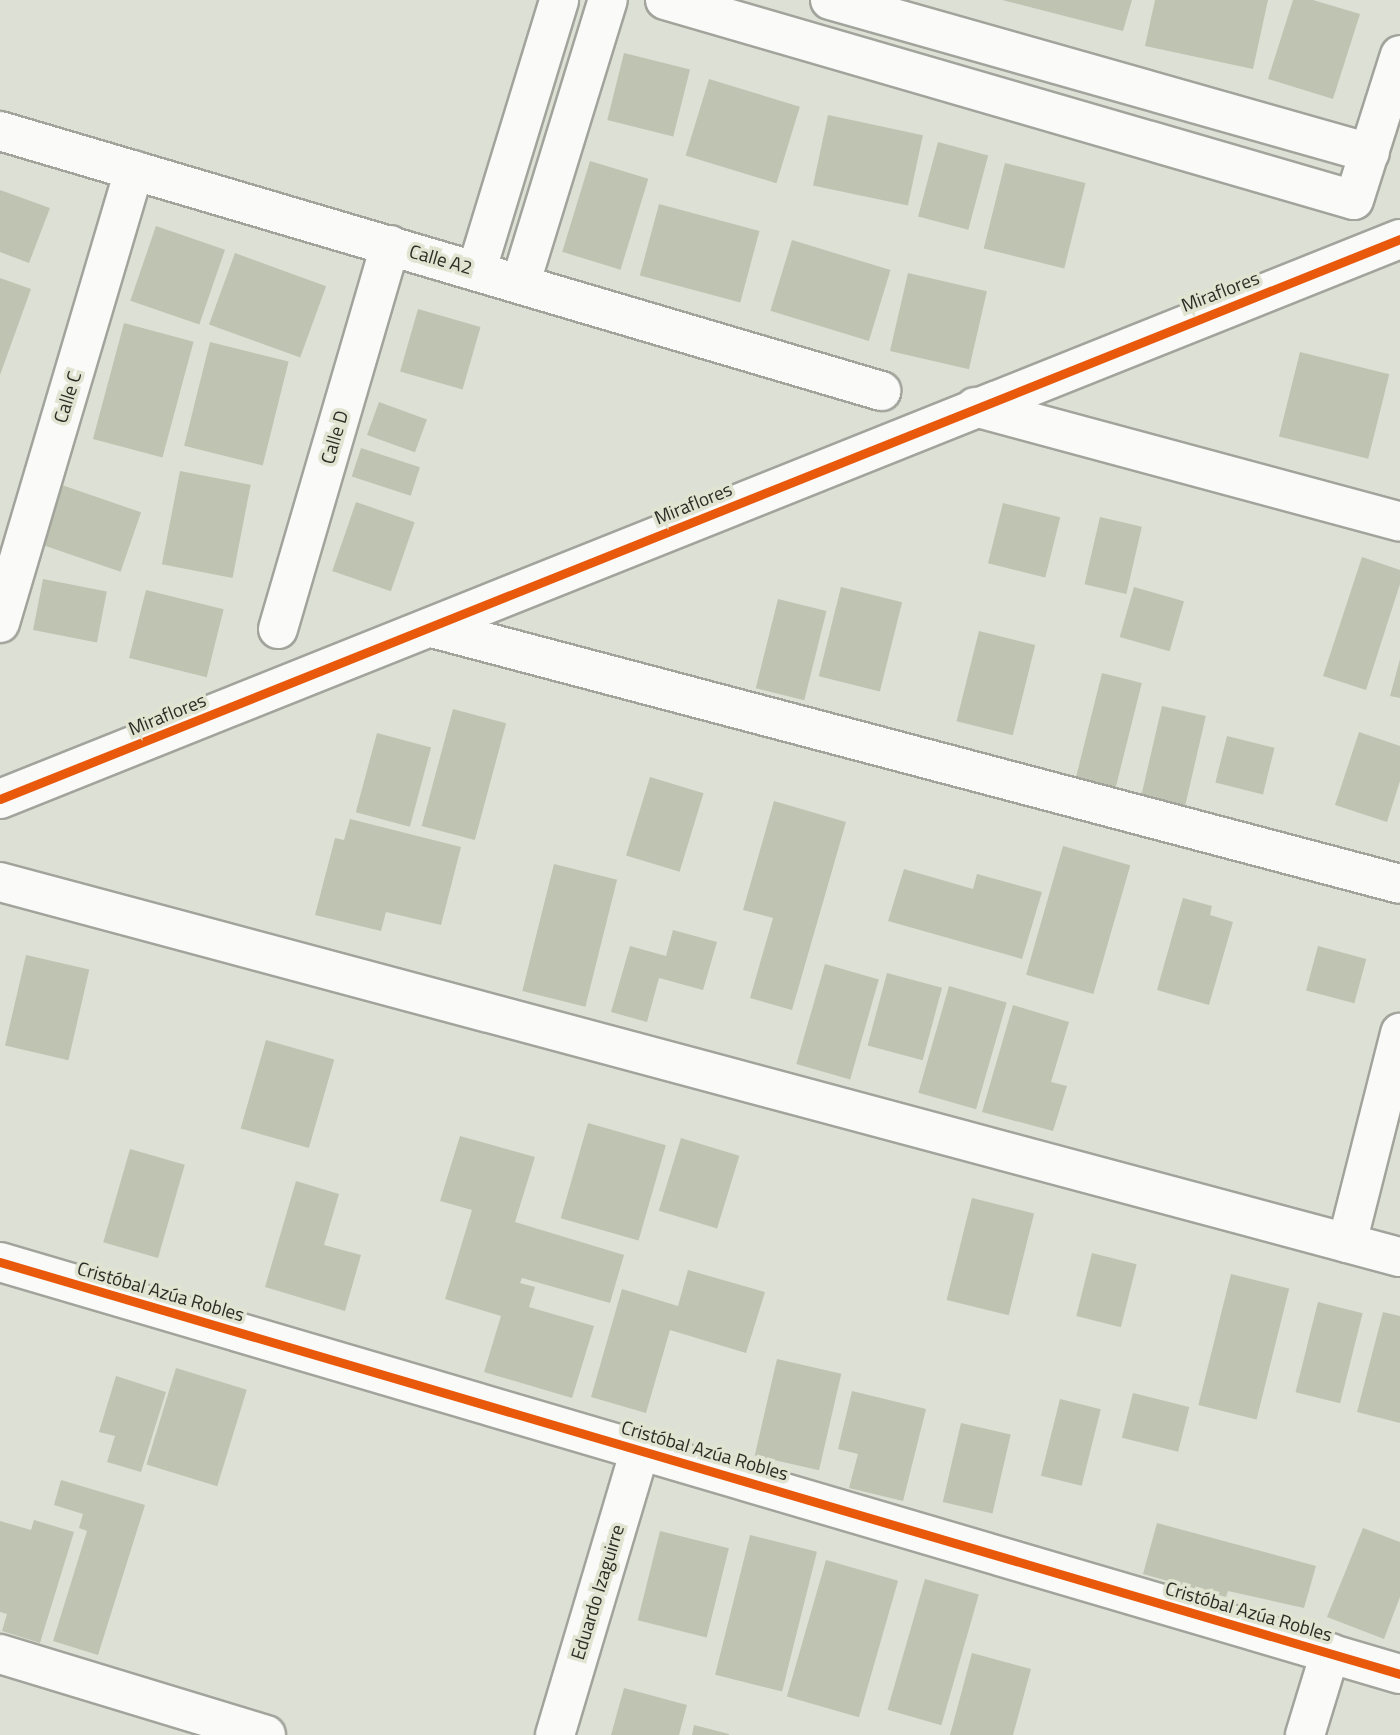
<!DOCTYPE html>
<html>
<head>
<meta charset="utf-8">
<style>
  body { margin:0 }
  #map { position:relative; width:1400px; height:1735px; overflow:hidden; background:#dde0d5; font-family:"Titillium Web",sans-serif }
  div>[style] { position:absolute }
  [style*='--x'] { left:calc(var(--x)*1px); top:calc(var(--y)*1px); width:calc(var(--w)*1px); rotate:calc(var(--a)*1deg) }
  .building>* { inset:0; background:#bfc3b1; transform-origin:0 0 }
  .roads { filter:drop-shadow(2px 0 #a2a49c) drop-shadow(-2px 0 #a2a49c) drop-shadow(0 2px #a2a49c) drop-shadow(0 -2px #a2a49c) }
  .minor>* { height:38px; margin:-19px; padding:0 19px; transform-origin:19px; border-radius:19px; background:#fafaf9 }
  .cycleway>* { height:9px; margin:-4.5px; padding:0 4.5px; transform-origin:4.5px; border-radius:4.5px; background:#e8590c }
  span { translate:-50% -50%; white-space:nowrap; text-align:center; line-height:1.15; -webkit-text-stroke:7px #e0e4d1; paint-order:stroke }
  .street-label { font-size:19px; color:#2c2e26 }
</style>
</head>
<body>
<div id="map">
  <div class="building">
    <div style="clip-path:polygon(1002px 0,1132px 0,1123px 31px)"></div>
    <div style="clip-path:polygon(1155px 0,1268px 0,1253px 69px,1145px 46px)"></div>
    <div style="clip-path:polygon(1293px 0,1313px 0,1360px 14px,1333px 99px,1268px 79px)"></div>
    <div style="left:624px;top:53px;width:68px;height:69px;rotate:14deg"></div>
    <div style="left:709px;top:79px;width:95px;height:80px;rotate:17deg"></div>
    <div style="left:828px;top:115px;width:97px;height:72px;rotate:12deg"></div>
    <div style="left:938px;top:142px;width:52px;height:77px;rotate:15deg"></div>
    <div style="left:590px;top:161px;width:61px;height:95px;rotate:17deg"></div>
    <div style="left:1005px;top:163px;width:83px;height:88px;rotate:14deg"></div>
    <div style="clip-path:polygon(0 190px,50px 208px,29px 263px,0 252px)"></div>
    <div style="left:659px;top:204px;width:104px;height:74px;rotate:15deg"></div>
    <div style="left:156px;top:226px;width:73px;height:79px;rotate:19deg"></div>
    <div style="left:792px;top:240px;width:103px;height:74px;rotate:17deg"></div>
    <div style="left:235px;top:253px;width:97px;height:76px;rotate:20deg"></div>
    <div style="left:908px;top:273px;width:81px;height:80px;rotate:13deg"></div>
    <div style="clip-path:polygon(0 278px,31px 289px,0 375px)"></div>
    <div style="left:418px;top:309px;width:65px;height:65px;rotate:16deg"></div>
    <div style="left:124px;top:323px;width:72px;height:120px;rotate:15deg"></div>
    <div style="left:210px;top:342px;width:81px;height:107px;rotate:14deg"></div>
    <div style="left:1300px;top:352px;width:92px;height:87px;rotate:14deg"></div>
    <div style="left:379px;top:402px;width:51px;height:35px;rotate:20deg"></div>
    <div style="left:361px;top:448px;width:62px;height:30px;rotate:18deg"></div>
    <div style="left:180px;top:471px;width:72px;height:95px;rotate:11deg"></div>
    <div style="left:56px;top:483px;width:90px;height:63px;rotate:19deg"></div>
    <div style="left:356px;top:502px;width:62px;height:73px;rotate:19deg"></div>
    <div style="left:1003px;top:503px;width:59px;height:62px;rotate:14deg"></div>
    <div style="left:1100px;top:517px;width:43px;height:69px;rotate:13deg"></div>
    <div style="clip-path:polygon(1362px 557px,1400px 570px,1400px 584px,1366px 690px,1323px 676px)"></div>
    <div style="left:43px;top:579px;width:65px;height:52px;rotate:11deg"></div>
    <div style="left:841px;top:587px;width:63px;height:92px;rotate:14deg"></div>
    <div style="left:1134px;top:587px;width:52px;height:52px;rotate:16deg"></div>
    <div style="left:146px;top:590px;width:80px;height:70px;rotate:14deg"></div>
    <div style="left:778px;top:599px;width:50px;height:92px;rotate:14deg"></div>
    <div style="left:979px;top:631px;width:58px;height:93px;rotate:14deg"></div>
    <div style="clip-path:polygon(1400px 659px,1400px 698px,1390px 696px)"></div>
    <div style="left:1102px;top:673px;width:41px;height:114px;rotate:14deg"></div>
    <div style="left:1162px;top:706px;width:45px;height:98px;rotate:13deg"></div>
    <div style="left:453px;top:709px;width:55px;height:121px;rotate:15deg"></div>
    <div style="clip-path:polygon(1359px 732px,1400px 746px,1400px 781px,1387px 822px,1335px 805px)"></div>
    <div style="left:377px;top:733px;width:56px;height:82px;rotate:15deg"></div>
    <div style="left:1227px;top:736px;width:49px;height:48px;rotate:14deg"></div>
    <div style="left:650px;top:777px;width:56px;height:82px;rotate:17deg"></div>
    <div style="clip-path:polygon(774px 801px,846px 822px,792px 1010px,750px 998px,773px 918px,743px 910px)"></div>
    <div style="clip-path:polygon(350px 819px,461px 847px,441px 925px,386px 912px,381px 931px,315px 915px,335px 838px,344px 840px)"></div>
    <div style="left:1063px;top:846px;width:70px;height:134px;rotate:16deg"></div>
    <div style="left:554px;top:864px;width:65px;height:131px;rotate:14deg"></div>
    <div style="clip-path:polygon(904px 869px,973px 889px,977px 874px,1042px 892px,1022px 959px,888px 921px)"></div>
    <div style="clip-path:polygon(1183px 898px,1212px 906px,1210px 915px,1233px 922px,1209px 1005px,1157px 990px)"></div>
    <div style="clip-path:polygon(673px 930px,717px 942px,703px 990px,659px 978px,647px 1022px,611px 1012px,630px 946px,666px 956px)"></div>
    <div style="left:1318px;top:946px;width:50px;height:46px;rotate:15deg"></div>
    <div style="left:26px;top:955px;width:65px;height:93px;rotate:13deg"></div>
    <div style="left:825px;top:964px;width:56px;height:104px;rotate:16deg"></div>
    <div style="left:887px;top:973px;width:57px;height:75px;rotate:15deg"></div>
    <div style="left:949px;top:986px;width:60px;height:111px;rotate:16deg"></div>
    <div style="clip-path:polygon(1013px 1005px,1069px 1022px,1051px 1082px,1067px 1086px,1053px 1131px,982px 1112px)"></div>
    <div style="left:266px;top:1040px;width:71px;height:92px;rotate:16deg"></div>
    <div style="left:588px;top:1123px;width:81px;height:99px;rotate:16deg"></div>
    <div style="clip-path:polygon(460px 1136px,535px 1157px,515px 1222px,624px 1255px,610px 1303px,522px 1278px,520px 1283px,535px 1287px,529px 1307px,594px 1326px,572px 1398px,484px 1372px,501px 1316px,445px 1299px,472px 1210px,440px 1201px)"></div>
    <div style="left:681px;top:1138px;width:61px;height:76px;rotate:17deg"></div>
    <div style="left:130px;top:1149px;width:57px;height:97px;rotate:16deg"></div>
    <div style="clip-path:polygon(296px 1181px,339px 1194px,324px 1245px,361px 1255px,345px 1311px,265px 1287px)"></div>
    <div style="left:972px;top:1198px;width:64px;height:105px;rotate:14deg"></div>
    <div style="left:1092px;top:1253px;width:46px;height:65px;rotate:14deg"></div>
    <div style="clip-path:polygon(688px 1270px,765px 1292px,746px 1353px,670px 1330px,646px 1413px,591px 1397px,622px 1289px,678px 1306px)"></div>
    <div style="left:1231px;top:1274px;width:60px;height:135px;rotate:14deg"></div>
    <div style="left:1318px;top:1302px;width:46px;height:93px;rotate:14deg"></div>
    <div style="clip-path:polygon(1383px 1312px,1400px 1316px,1400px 1423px,1357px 1412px)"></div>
    <div style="left:777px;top:1359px;width:66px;height:99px;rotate:13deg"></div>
    <div style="left:176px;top:1368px;width:74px;height:101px;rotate:17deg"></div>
    <div style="clip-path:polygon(116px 1376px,166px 1392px,141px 1472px,107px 1462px,115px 1436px,99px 1432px)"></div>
    <div style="clip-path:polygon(852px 1391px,926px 1409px,903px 1501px,849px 1488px,858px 1454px,838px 1449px)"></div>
    <div style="left:1133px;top:1393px;width:58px;height:46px;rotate:14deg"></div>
    <div style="left:1060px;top:1399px;width:42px;height:79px;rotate:14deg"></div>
    <div style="left:961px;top:1423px;width:51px;height:81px;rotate:13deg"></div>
    <div style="clip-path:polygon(61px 1480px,145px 1505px,98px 1655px,53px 1641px,87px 1531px,79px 1528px,83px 1514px,54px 1505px)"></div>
    <div style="clip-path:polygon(34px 1520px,74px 1532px,40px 1643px,2px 1631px,7px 1614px,0 1612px,0 1521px,31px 1530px)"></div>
    <div style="clip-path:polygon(1157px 1523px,1316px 1566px,1304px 1608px,1228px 1591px,1226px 1597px,1143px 1574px)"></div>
    <div style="clip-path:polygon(1363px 1528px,1400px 1542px,1400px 1597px,1384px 1639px,1327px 1617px)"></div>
    <div style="left:660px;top:1531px;width:71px;height:92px;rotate:14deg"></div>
    <div style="left:750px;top:1535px;width:69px;height:144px;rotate:14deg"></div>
    <div style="left:826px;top:1560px;width:75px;height:142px;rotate:16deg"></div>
    <div style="left:925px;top:1579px;width:56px;height:136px;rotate:16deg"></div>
    <div style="clip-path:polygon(972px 1653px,1031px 1669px,1013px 1735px,950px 1735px)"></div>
    <div style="clip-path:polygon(624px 1688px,687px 1705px,679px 1735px,611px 1735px)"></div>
    <div style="clip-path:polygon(694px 1725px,729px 1734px,729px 1735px,692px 1735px)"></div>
  </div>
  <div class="roads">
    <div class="minor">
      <div style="--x:665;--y:0;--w:717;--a:16.19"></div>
      <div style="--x:1354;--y:200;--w:152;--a:-72.4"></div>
      <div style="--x:830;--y:0;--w:561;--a:15.82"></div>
      <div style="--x:0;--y:131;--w:919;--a:16.44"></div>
      <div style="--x:477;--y:269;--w:281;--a:-73"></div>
      <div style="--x:521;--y:282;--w:295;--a:-72.9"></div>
      <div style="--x:975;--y:407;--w:440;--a:15.1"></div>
      <div style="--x:0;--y:623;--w:472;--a:-73.5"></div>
      <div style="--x:432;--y:628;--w:1001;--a:14.81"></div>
      <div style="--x:278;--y:629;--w:400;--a:-73.7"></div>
      <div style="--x:0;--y:799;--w:1508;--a:-21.8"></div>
      <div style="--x:0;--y:882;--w:1449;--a:15"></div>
      <div style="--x:1347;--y:1243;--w:217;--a:-75.8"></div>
      <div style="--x:0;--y:1262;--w:1459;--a:16.4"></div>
      <div style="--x:0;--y:1654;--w:278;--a:16.9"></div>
      <div style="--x:555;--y:1735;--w:298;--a:-73.4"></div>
      <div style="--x:1305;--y:1735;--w:86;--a:-73"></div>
    </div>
  </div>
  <div class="cycleway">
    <div style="--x:0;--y:799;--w:1508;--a:-21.8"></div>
    <div style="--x:0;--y:1262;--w:1459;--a:16.4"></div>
  </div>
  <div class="street-label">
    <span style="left:441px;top:259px;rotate:16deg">Calle A2</span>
    <span style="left:1220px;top:291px;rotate:-21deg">Miraflores</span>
    <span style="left:67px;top:397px;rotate:-73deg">Calle C</span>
    <span style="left:334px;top:437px;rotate:-74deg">Calle D</span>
    <span style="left:693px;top:503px;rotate:-22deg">Miraflores</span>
    <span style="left:167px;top:714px;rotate:-22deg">Miraflores</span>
    <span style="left:161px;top:1291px;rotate:16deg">Cristóbal Azúa Robles</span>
    <span style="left:705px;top:1450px;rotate:16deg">Cristóbal Azúa Robles</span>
    <span style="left:597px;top:1592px;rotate:-73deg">Eduardo Izaguirre</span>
    <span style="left:1249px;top:1611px;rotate:16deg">Cristóbal Azúa Robles</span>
  </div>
</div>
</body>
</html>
